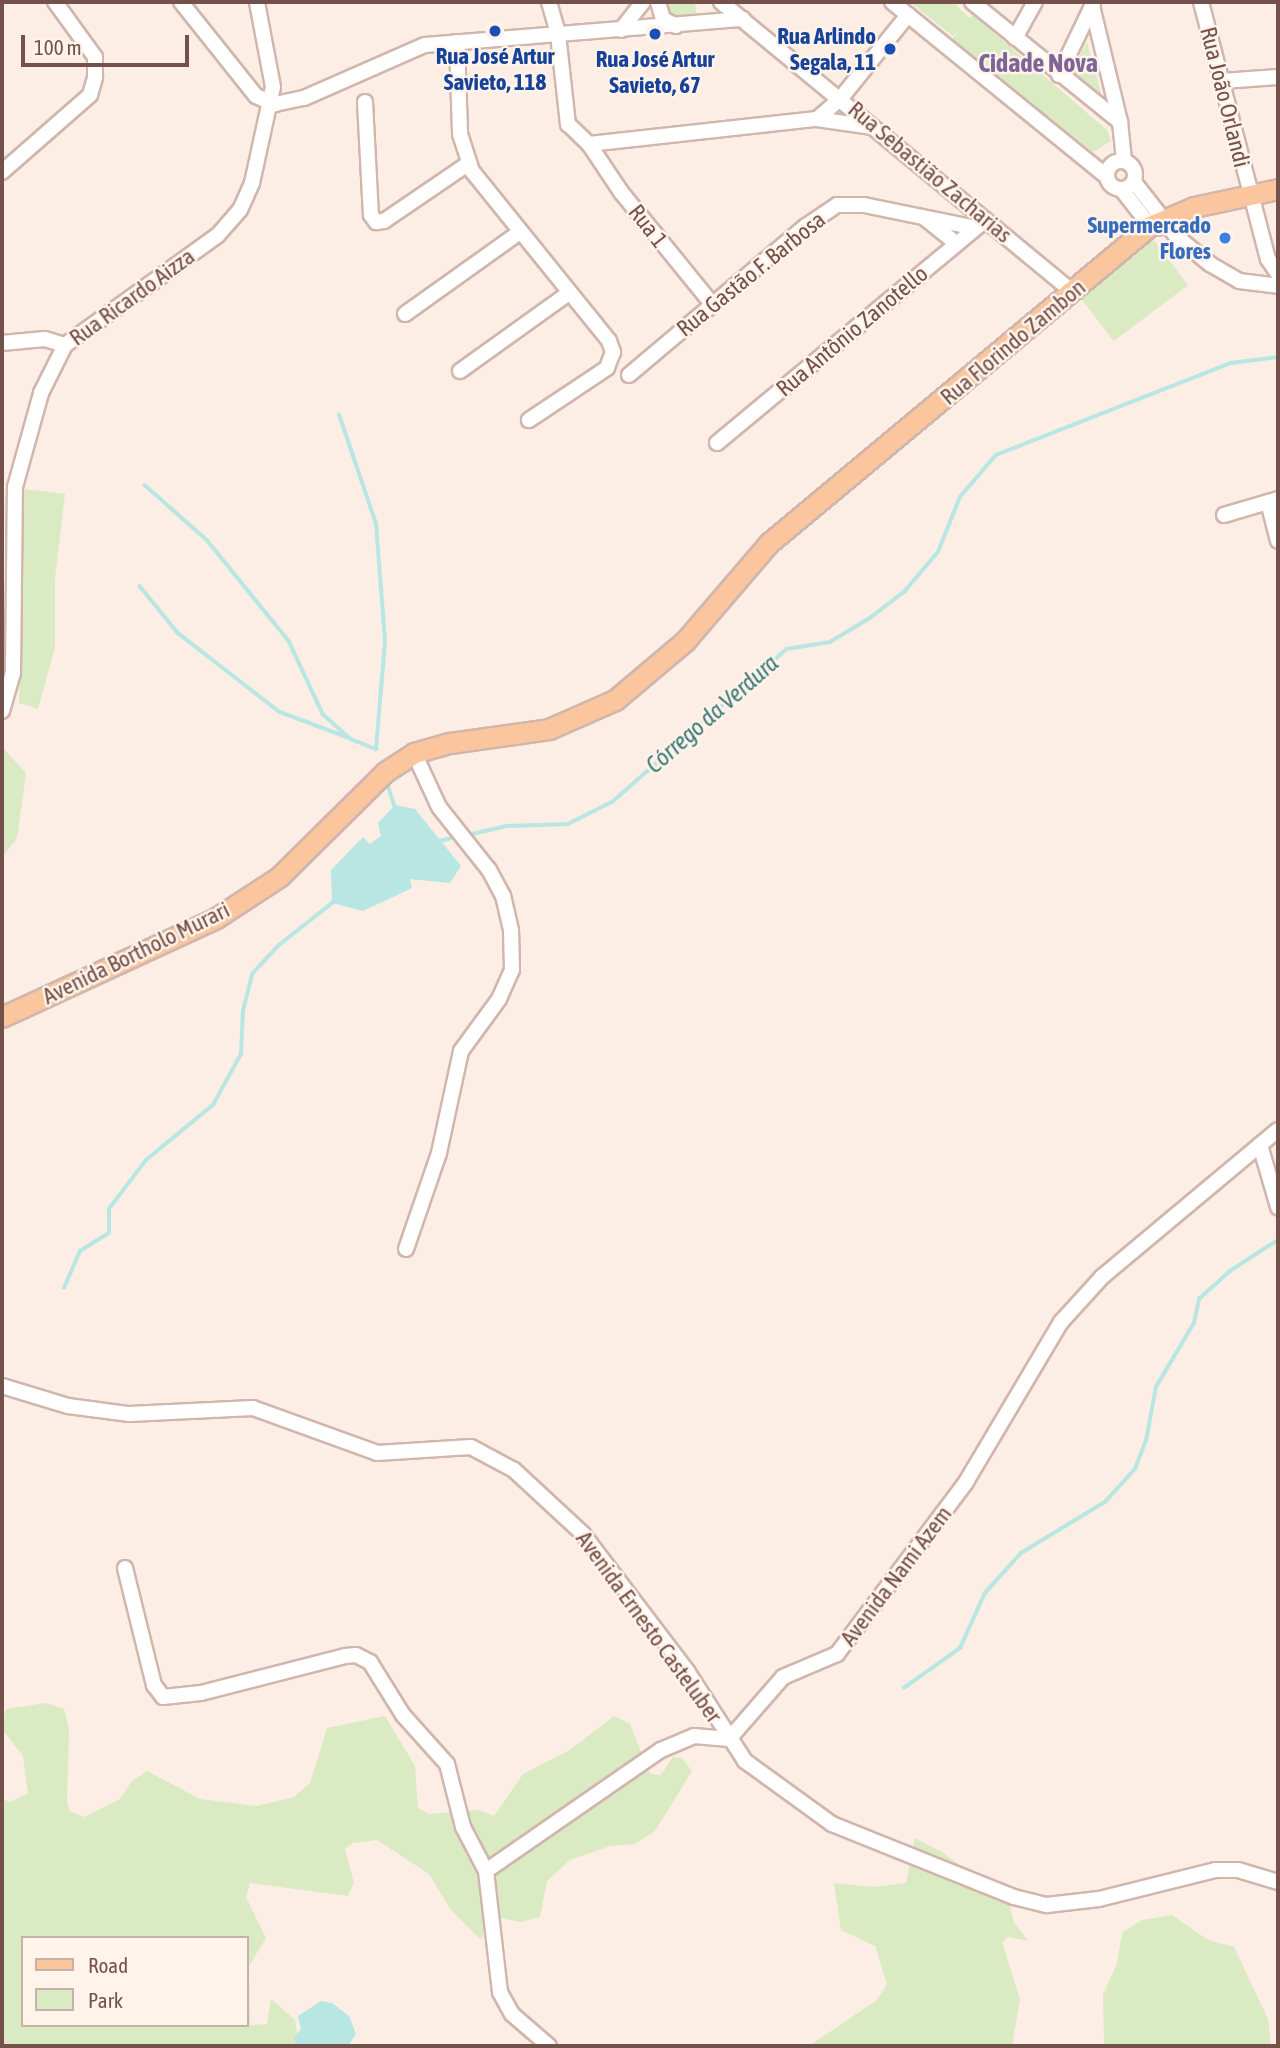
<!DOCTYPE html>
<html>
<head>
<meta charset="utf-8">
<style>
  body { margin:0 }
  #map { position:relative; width:1280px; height:2048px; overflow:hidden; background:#fceee4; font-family:"Asap Condensed",sans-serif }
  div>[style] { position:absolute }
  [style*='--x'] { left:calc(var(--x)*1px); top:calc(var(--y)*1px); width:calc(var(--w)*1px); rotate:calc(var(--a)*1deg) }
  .green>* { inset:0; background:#daeac2; transform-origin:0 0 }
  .water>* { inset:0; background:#b8e6e3 }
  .stream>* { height:3.5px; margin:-1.75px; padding:0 1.75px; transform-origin:1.75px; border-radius:1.75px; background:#b8e6e3 }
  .roads { filter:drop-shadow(2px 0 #d0b6ad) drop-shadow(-2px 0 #d0b6ad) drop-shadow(0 2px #d0b6ad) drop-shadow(0 -2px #d0b6ad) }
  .minor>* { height:14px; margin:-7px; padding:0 7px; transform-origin:7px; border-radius:7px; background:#fff }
  .minor>.ring { margin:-7px; padding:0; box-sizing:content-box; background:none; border:14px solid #fff; border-radius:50% }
  .major>* { height:19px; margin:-9.5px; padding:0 9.5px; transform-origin:9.5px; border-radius:9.5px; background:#fbc59d }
  .dots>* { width:19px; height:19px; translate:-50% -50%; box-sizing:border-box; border:4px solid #fff3ea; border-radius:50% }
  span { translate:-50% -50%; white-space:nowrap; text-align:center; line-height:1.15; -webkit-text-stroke:5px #fff3ea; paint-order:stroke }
  .transit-label { font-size:23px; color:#164399; font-weight:700 }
  .right { translate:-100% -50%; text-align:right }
  .street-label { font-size:23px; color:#74514a }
  .shop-label { font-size:23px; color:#366cbe; font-weight:700 }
  .water-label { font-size:24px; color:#3d7a78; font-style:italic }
  .quarter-label { font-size:26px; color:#7d6598; font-weight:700 }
  .frame { position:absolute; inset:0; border:4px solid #74514a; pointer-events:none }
  .legend { position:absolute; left:21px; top:1936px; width:228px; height:91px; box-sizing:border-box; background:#fff3ea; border:2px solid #c7b2aa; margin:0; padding:9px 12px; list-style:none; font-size:21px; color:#74514a }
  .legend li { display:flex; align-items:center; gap:14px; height:35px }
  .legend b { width:35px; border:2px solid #c7b2aa }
  .scale { position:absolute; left:21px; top:35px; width:168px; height:32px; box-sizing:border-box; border:4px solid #74514a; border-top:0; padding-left:9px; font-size:21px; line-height:24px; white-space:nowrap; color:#74514a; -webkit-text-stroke:5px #fff3ea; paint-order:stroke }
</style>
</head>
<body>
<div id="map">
  <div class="green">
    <div style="clip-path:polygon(667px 2px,695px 2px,696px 12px,694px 16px,670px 18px)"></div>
    <div style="clip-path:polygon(910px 2px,953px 2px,969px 18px,973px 15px,1107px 130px,1111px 141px,1093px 152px,951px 40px,963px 25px,953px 36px)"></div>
    <div style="clip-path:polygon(1087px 42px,1102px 97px,1072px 71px)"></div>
    <div style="left:1153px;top:239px;width:58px;height:93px;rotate:53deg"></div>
    <div style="clip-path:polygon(24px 489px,65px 494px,55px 578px,55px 647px,38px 709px,19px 703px)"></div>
    <div style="clip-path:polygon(2px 747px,26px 773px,17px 838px,2px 858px)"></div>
    <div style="clip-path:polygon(evenodd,46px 1703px,64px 1709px,69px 1729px,67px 1801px,69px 1811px,84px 1817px,120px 1799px,131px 1782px,147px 1771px,200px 1799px,256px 1806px,294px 1797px,310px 1783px,327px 1728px,385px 1716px,415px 1766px,418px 1808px,429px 1814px,479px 1810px,494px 1816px,523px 1774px,570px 1750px,614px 1716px,630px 1724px,650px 1774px,661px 1775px,673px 1757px,682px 1758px,692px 1771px,655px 1831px,634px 1844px,610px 1846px,570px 1860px,547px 1881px,540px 1917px,521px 1922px,491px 1916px,481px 1940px,451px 1910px,429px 1874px,377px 1840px,353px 1843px,345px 1849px,354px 1883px,348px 1896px,250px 1883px,246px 1897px,266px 1938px,249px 1966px,250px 2025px,267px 2024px,271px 1999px,295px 2020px,299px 2046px,2px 2046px,2px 1799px,10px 1802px,28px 1793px,23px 1756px,2px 1729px,2px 1722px,6px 1709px,46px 1703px,23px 1938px,247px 1938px,247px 2025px,23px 2025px,23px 1938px)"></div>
    <div style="clip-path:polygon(915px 1838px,942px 1852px,1009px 1902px,1014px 1923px,1029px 1941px,1008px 1937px,1002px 1942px,1020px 1999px,1012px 2046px,809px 2046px,877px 2000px,887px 1984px,875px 1946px,841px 1930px,834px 1883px,873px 1887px,906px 1883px)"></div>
    <div style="clip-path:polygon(1172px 1915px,1208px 1940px,1234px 1947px,1268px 2019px,1271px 2046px,1104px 2046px,1103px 1994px,1117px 1964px,1122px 1933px,1142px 1920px)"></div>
  </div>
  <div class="water">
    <div style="clip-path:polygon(395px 805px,415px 809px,461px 866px,450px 883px,410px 879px,412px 888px,363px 911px,332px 903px,331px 870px,363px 837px,370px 844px,381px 836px,378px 823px)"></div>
    <div style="clip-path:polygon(321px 2001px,332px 2003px,349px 2016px,356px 2034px,348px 2046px,296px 2046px,294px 2037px,301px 2029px,298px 2016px)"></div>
  </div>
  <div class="stream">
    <div style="--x:145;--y:485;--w:84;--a:41.6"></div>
    <div style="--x:208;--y:541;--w:129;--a:51"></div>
    <div style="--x:289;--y:641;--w:81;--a:65"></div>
    <div style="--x:323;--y:714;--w:38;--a:42"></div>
    <div style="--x:351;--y:739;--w:27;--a:22"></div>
    <div style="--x:376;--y:749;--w:108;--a:-85.2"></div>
    <div style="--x:385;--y:641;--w:117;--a:-94.4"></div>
    <div style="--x:376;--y:524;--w:115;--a:-108.7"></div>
    <div style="--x:140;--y:586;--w:60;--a:51"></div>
    <div style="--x:178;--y:633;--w:129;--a:37.8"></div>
    <div style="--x:280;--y:712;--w:72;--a:20.5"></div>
    <div style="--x:387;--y:782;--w:29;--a:72"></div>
    <div style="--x:472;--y:834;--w:35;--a:-13"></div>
    <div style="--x:506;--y:826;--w:62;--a:-1.8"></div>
    <div style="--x:568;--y:824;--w:49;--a:-26.6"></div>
    <div style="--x:612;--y:802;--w:232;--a:-41.2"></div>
    <div style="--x:787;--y:649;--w:44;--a:-9.2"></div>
    <div style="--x:830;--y:642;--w:47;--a:-31"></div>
    <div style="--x:870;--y:618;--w:43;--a:-37.4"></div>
    <div style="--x:904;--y:592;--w:52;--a:-49.6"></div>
    <div style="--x:938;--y:552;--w:59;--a:-68.2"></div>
    <div style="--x:960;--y:497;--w:55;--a:-49.4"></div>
    <div style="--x:996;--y:455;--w:252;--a:-21.4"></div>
    <div style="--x:1231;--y:363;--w:47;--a:-7.3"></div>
    <div style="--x:439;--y:841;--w:13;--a:-13"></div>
    <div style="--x:64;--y:1288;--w:40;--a:-66.6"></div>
    <div style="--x:80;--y:1251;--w:34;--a:-32"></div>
    <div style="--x:109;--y:1233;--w:24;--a:-90"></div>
    <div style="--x:109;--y:1209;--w:61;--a:-52.9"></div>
    <div style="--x:146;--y:1160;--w:87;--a:-39.4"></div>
    <div style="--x:213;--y:1105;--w:58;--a:-61.2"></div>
    <div style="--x:241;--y:1054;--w:43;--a:-87.3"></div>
    <div style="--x:243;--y:1011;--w:38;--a:-76"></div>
    <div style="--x:252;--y:974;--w:40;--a:-47"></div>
    <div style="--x:279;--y:945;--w:73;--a:-38.3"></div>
    <div style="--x:904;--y:1688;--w:69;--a:-35.5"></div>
    <div style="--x:960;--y:1648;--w:60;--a:-65.6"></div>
    <div style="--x:985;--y:1593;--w:54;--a:-48"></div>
    <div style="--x:1021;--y:1553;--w:98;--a:-31.3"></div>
    <div style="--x:1105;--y:1502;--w:45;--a:-47.7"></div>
    <div style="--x:1135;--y:1469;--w:30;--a:-69"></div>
    <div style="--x:1146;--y:1441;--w:55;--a:-79.5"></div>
    <div style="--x:1156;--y:1387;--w:74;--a:-59.3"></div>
    <div style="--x:1194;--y:1323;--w:25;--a:-78"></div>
    <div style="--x:1199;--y:1299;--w:42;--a:-42.1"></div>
    <div style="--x:1230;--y:1271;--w:57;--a:-32.9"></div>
  </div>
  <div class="roads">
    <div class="minor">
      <div style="--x:181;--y:2;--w:120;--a:51.4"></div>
      <div style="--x:256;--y:96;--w:21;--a:23"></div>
      <div style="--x:275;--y:104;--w:30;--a:-12"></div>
      <div style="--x:304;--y:98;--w:132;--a:-23.7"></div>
      <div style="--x:425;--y:45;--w:319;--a:-4.7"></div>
      <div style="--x:549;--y:2;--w:33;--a:74"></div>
      <div style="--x:558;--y:34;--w:91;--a:83.7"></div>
      <div style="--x:568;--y:124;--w:29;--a:44"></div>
      <div style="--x:658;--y:2;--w:18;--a:74"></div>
      <div style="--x:663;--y:19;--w:15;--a:28"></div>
      <div style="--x:721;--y:2;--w:456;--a:39.5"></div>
      <div style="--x:892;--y:2;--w:277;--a:39.1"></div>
      <div style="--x:972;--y:2;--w:191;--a:39"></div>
      <div style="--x:1201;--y:2;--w:266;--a:75.4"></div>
      <div style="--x:1268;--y:259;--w:18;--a:56"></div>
      <div style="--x:1092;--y:6;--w:119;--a:76.4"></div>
      <div style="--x:1120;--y:122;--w:39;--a:84"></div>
      <div style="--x:621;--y:30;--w:36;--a:-52"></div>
      <div style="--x:1015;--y:38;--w:41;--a:-60.9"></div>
      <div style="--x:457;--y:42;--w:92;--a:88.1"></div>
      <div style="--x:460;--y:134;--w:39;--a:72"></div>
      <div style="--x:472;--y:171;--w:218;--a:51.1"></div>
      <div style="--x:609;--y:341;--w:12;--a:70"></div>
      <div style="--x:613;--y:352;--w:17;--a:111"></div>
      <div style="--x:607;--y:368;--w:94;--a:146.3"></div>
      <div style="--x:1059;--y:75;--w:79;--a:-64.4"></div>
      <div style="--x:1222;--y:81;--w:56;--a:-4.1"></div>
      <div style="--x:365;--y:102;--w:113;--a:87"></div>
      <div style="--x:371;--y:215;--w:9;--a:54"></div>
      <div style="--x:376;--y:222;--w:8;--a:-7"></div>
      <div style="--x:384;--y:221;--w:103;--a:-34.3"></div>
      <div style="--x:817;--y:119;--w:32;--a:-41"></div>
      <div style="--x:841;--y:98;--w:107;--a:-51.1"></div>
      <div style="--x:589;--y:144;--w:229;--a:-6.3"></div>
      <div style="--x:817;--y:119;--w:56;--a:8.3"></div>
      <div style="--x:589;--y:144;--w:58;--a:56.3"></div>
      <div style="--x:621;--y:192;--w:144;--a:50.9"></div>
      <div class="ring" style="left:1107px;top:161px;width:14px;height:14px"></div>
      <div style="--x:2;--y:172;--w:117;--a:-41.2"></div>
      <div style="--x:90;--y:95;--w:19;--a:-74"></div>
      <div style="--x:95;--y:77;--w:20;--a:-90"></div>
      <div style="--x:95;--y:57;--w:68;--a:-126"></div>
      <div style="--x:1134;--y:182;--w:70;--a:52"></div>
      <div style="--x:1177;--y:237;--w:43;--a:39.3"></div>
      <div style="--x:1210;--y:264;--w:34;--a:30"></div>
      <div style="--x:1239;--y:281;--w:39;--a:7"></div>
      <div style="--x:1122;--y:190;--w:46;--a:52.1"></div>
      <div style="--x:1150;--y:226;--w:8;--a:14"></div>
      <div style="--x:926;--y:219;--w:38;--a:39"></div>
      <div style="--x:405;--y:314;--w:141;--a:-35.5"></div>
      <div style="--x:2;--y:343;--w:43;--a:-5.3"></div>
      <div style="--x:45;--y:339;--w:21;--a:17"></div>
      <div style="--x:460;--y:371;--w:134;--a:-35.6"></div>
      <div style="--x:629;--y:375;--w:231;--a:-40.1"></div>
      <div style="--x:806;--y:226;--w:37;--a:-34"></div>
      <div style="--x:837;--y:205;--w:27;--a:0"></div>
      <div style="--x:864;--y:205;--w:114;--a:11.6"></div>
      <div style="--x:717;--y:443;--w:343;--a:-39.7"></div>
      <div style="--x:1268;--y:502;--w:40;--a:75.6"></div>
      <div style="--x:1224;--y:515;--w:56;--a:-16.5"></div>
      <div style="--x:2;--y:711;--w:40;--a:-74"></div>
      <div style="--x:13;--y:673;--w:186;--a:-89.4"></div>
      <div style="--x:15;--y:487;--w:98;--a:-74.5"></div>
      <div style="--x:41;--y:393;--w:54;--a:-63.4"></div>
      <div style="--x:65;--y:345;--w:188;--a:-35.7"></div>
      <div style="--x:218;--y:235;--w:33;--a:-49"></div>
      <div style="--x:240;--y:210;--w:30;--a:-66"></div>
      <div style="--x:252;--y:183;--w:98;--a:-77.7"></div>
      <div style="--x:273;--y:87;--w:86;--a:-100.7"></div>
      <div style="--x:1260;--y:1145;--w:65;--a:73.8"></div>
      <div style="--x:406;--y:1249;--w:102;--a:-71"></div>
      <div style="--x:439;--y:1153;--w:104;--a:-77.8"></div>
      <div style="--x:461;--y:1051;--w:64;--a:-53.8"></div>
      <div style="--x:499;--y:999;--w:32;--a:-66"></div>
      <div style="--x:512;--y:970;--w:40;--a:-91.4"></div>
      <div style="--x:511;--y:930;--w:35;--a:-103"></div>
      <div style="--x:503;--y:896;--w:30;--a:-118"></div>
      <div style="--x:489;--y:870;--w:80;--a:-128.4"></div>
      <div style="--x:439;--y:807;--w:60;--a:-114.8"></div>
      <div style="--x:2;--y:1386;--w:69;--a:16.9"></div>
      <div style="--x:68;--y:1406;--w:62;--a:7.5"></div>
      <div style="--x:129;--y:1414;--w:124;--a:-2.8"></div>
      <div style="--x:253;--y:1408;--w:132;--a:19.9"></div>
      <div style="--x:377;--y:1453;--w:94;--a:-3.7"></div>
      <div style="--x:471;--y:1447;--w:49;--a:28.1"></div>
      <div style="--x:514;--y:1470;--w:94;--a:42.8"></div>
      <div style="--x:583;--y:1534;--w:172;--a:52.8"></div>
      <div style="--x:687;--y:1671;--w:107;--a:57.2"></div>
      <div style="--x:745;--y:1761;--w:107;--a:35.9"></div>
      <div style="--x:832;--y:1824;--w:196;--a:21.9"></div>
      <div style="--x:1014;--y:1897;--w:34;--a:14"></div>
      <div style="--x:1047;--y:1905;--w:52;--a:-6.6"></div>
      <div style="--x:1099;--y:1899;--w:120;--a:-14"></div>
      <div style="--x:1215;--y:1870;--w:23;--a:0"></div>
      <div style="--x:1238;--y:1870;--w:42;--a:16.7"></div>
      <div style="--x:125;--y:1568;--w:121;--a:76.1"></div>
      <div style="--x:154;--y:1685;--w:15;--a:53"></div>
      <div style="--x:163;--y:1697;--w:38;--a:-6"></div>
      <div style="--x:201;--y:1693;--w:149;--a:-14.4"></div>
      <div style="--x:345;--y:1656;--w:11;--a:-5"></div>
      <div style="--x:356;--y:1655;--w:16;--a:27"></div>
      <div style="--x:370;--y:1662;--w:62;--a:58.1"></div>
      <div style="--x:403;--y:1715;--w:66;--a:48.1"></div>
      <div style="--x:447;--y:1764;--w:65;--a:75.7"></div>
      <div style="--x:463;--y:1827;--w:50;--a:62.4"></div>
      <div style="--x:549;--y:2046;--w:49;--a:-139.1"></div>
      <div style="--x:512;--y:2014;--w:25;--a:-119"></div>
      <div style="--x:500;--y:1992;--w:122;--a:-96.6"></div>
      <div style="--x:486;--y:1871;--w:213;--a:-34.7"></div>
      <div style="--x:661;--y:1750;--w:36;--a:-23"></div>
      <div style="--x:694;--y:1736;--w:35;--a:5"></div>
      <div style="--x:729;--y:1739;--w:82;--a:-48.9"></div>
      <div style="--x:783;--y:1677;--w:59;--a:-23.1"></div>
      <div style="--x:837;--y:1654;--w:215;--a:-53.1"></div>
      <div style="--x:966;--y:1482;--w:186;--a:-59.3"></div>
      <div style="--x:1061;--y:1322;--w:61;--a:-47.7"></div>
      <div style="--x:1102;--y:1277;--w:229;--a:-39.9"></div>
    </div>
    <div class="major">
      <div style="--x:2;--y:1017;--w:236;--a:-24.8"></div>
      <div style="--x:216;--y:918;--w:75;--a:-33.1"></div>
      <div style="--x:279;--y:877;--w:149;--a:-44.7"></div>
      <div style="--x:385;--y:772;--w:35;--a:-33"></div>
      <div style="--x:414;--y:753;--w:37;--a:-16"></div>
      <div style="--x:450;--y:743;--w:100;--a:-8"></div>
      <div style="--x:549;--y:729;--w:72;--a:-23.7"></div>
      <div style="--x:615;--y:700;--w:92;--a:-40.1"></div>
      <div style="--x:685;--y:641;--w:129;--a:-49.4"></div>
      <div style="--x:769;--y:543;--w:496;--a:-39.8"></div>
      <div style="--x:1150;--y:226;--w:48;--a:-23.4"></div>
      <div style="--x:1194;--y:207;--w:86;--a:-12.1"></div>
    </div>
  </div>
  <div class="dots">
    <div style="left:495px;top:31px;background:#1a4fb4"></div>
    <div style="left:655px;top:34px;background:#1a4fb4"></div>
    <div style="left:890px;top:49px;background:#1a4fb4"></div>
    <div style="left:1225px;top:238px;background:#3f7fe0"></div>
  </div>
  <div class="transit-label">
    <span class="right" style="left:876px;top:49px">Rua Arlindo<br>Segala, 11</span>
    <span style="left:495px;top:69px">Rua José Artur<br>Savieto, 118</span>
    <span style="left:655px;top:72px">Rua José Artur<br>Savieto, 67</span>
  </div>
  <div class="street-label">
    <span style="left:1225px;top:97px;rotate:76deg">Rua João Orlandi</span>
    <span style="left:930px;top:172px;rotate:40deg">Rua Sebastião Zacharias</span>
    <span style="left:648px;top:226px;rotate:52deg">Rua 1</span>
    <span style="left:751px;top:274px;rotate:-39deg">Rua Gastão F. Barbosa</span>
    <span style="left:132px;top:297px;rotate:-36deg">Rua Ricardo Aizza</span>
    <span style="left:852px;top:331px;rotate:-40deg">Rua Antônio Zanotello</span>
    <span style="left:1013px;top:342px;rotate:-40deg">Rua Florindo Zambon</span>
    <span style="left:136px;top:953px;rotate:-26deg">Avenida Bortholo Murari</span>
    <span style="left:896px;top:1576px;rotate:-53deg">Avenida Nami Azem</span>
    <span style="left:649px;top:1627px;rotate:54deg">Avenida Ernesto Casteluber</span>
  </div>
  <div class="shop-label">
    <span class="right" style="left:1211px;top:238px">Supermercado<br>Flores</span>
  </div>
  <div class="water-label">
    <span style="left:712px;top:714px;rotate:-41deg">Córrego da Verdura</span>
  </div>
  <div class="quarter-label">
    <span style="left:1038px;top:64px">Cidade Nova</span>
  </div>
  <div class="frame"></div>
  <ul class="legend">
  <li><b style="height:9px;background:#fbc59d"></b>Road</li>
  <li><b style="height:19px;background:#daeac2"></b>Park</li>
  </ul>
  <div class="scale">100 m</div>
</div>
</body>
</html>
